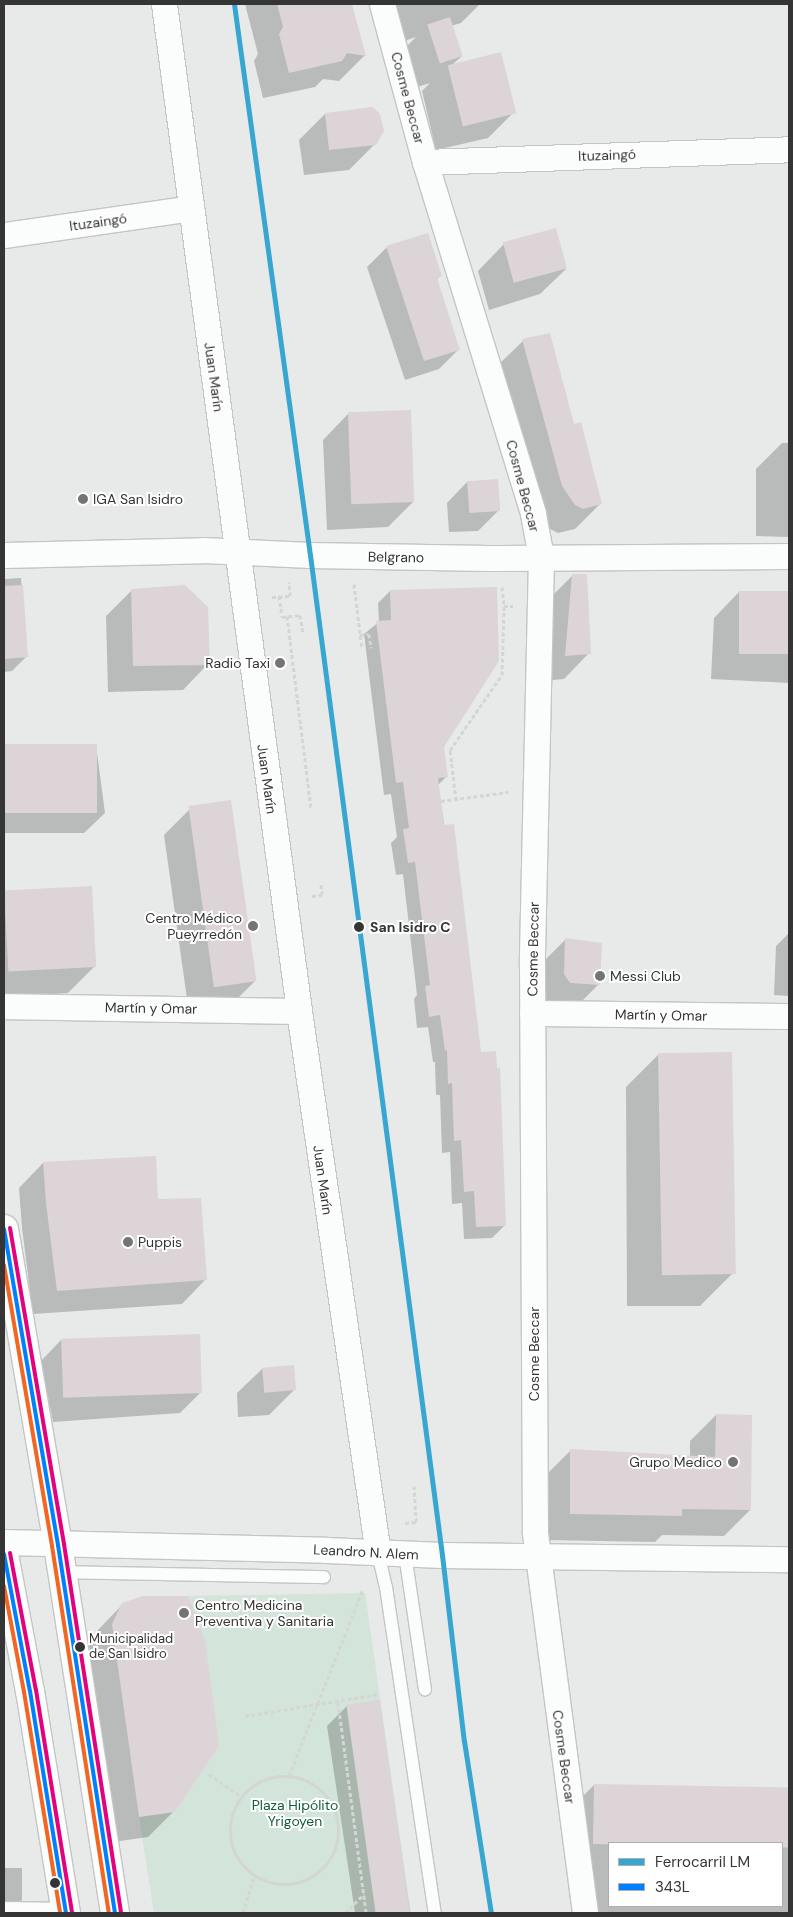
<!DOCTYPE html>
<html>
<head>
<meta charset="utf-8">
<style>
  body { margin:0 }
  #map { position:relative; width:793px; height:1917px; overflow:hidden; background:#e7eae8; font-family:"DM Sans",sans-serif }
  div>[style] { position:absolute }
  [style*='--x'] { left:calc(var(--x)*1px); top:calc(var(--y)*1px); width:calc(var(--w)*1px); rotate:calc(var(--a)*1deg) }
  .green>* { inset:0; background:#d3e4da }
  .shadow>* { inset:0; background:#0003 }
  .building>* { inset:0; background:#dcd4d6; transform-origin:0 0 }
  .path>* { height:3px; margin-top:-1.5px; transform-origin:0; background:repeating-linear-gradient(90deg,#d4d6d4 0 4px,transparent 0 6.5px) }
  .path>.ring { margin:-1.5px; padding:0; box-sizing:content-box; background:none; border:3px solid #d4d6d4; border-radius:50% }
  .roads { filter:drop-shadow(1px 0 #c4c5c4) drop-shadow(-1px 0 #c4c5c4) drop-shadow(0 1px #c4c5c4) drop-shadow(0 -1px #c4c5c4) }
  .service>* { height:12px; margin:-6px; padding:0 6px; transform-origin:6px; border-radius:6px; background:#fbfcfc }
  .minor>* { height:25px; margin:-12.5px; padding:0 12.5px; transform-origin:12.5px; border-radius:12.5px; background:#fbfcfc }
  .secondary>* { height:28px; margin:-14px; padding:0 14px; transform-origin:14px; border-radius:14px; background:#fbfcfc }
  .bus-1>* { height:4px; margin:-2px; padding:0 2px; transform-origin:2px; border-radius:2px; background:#007fff }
  .bus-2>* { height:4px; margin:-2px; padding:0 2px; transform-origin:2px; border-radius:2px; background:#f26522 }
  .bus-3>* { height:4px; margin:-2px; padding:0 2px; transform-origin:2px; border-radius:2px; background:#e5007d }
  .rail-1>* { height:5px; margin:-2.5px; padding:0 2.5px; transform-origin:2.5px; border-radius:2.5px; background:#37a7d1 }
  .dots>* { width:14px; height:14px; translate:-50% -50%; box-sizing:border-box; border:2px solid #fff; border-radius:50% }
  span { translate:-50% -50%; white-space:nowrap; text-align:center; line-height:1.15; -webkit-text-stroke:4px #fff; paint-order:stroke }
  .bus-label { font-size:13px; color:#343534 }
  .left { translate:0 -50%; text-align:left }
  .street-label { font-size:14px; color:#343534 }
  .poi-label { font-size:14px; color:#343534 }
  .right { translate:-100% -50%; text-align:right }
  .stop-label { font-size:14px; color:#343534; font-weight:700 }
  .park-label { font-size:14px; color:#0f5d3d }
  .frame { position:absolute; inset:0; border:5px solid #343534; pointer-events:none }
  .legend { position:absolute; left:608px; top:1842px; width:175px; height:65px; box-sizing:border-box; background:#fff; border:1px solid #aeaeae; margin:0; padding:6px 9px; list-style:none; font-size:15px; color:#343534 }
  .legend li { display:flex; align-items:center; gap:10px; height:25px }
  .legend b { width:25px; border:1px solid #aeaeae }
</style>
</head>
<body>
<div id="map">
  <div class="green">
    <div style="clip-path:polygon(365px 1593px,411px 1913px,154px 1913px,139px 1817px,175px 1812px,219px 1746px,188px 1596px)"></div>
  </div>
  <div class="shadow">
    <div style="clip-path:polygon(245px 4px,351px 4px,365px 55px,339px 81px,323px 79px,315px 87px,263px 98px,254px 61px,258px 54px)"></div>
    <div style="clip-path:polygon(389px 4px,480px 4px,461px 23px,451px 26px,462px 56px,453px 64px,514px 112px,488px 138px,436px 150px,422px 91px,430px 83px,414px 88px,402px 51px,416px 37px,401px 42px)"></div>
    <div style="clip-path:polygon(325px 114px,375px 144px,349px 170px,304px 175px,299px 140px)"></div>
    <div style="clip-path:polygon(503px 245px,566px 269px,540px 294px,489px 310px,478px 271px)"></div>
    <div style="clip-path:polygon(387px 247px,440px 276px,436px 280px,458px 350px,439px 369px,405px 380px,367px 267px)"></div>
    <div style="clip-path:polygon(523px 341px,573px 426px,600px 504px,575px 529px,558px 533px,550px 529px,538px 511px,498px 365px)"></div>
    <div style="clip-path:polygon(348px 414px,414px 501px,388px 527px,327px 530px,323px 440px)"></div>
    <div style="clip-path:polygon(782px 443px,789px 443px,789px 537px,756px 536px,756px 469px)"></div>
    <div style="clip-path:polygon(467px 482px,499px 510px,478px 531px,449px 532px,447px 503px)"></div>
    <div style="clip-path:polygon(573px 575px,589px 653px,564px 679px,540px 681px,547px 601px)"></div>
    <div style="clip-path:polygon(21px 578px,26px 657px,12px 671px,4px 672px,4px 579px)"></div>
    <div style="clip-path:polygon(132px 590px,208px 664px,183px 690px,108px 692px,106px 616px)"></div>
    <div style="clip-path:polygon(390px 591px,443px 747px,447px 776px,438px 785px,480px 1053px,505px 1225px,492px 1238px,464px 1239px,462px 1203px,452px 1204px,450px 1152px,442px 1153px,440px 1095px,436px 1095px,435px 1062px,433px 1062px,428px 1027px,417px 1028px,414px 999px,417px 995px,403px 874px,396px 875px,391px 843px,397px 837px,391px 794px,384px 795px,364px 634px,379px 622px,378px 603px)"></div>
    <div style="clip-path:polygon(739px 592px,789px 593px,789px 683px,711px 679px,714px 618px)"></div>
    <div style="clip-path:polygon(4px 745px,96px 745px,105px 813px,84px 833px,4px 833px)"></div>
    <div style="clip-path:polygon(190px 809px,256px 980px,230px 1006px,188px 1006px,164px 835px)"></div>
    <div style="clip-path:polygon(90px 887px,95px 966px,68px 993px,4px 997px,4px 892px)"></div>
    <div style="clip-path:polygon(789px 933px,789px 996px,774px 995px,776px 946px)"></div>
    <div style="clip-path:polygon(565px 940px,599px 984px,573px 1010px,544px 1008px,540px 965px)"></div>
    <div style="clip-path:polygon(659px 1054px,733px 1273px,700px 1306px,627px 1306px,626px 1087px)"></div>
    <div style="clip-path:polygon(43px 1163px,157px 1200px,206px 1279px,182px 1304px,33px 1314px,22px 1228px,19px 1188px)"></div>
    <div style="clip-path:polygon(199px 1335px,201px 1392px,180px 1413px,53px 1422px,41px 1361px,61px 1340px)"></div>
    <div style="clip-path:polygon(263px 1368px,294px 1390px,269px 1415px,238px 1417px,237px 1393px)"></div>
    <div style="clip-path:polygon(716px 1415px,750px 1510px,724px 1536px,662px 1535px,655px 1542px,545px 1540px,545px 1476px,571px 1450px,690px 1457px,690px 1441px)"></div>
    <div style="clip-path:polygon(123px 1604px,174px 1811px,148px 1837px,113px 1842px,87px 1651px,97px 1631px)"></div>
    <div style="clip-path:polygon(379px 1702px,410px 1913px,355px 1913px,327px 1726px,347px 1706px)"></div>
    <div style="clip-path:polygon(evenodd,594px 1785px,789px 1789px,789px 1913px,576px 1913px,561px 1818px,594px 1785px,609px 1843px,782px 1843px,782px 1906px,609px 1906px,609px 1843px)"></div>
    <div style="clip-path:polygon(4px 1868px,22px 1868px,22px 1900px,9px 1913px,4px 1913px)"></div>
  </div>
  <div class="building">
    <div style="clip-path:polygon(277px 4px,352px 4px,366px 56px,347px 53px,342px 61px,289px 73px,279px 34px,283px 27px)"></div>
    <div style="left:450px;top:17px;width:41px;height:24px;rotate:72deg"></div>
    <div style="left:501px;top:52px;width:63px;height:55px;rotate:76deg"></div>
    <div style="clip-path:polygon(373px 107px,380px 114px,384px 131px,376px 145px,329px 150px,325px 113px)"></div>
    <div style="left:556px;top:228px;width:42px;height:55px;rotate:75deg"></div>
    <div style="clip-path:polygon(428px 233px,442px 276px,437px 278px,460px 350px,424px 361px,386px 246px)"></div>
    <div style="clip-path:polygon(550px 333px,574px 424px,581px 422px,602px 504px,583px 509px,575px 505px,562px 486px,522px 339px)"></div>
    <div style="left:411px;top:410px;width:92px;height:63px;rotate:88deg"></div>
    <div style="left:498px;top:479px;width:32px;height:31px;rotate:86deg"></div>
    <div style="clip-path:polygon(572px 574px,587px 574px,591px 654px,565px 656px)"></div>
    <div style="clip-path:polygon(23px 585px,28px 657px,4px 659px,4px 586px)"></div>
    <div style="clip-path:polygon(185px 585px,208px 607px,210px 665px,133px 666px,131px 589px)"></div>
    <div style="clip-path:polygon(497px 587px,499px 661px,444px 747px,448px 777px,438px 778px,444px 825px,454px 824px,481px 1052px,496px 1051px,497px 1068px,500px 1068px,506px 1226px,476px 1227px,474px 1191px,464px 1192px,461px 1140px,454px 1141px,452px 1083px,448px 1084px,447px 1050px,445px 1051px,440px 1015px,429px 1017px,425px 986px,430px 985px,415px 862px,408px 863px,403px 829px,409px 828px,403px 782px,396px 783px,376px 621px,391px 620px,390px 590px)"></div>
    <div style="left:739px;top:591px;width:50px;height:63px"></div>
    <div style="left:4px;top:744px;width:93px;height:69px"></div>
    <div style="left:231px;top:800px;width:183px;height:43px;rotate:82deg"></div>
    <div style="left:92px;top:886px;width:81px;height:88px;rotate:87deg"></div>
    <div style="clip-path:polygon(565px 938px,602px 943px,600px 985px,570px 983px,564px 974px)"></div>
    <div style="left:732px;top:1052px;width:222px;height:74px;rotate:89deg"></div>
    <div style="clip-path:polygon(156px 1156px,158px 1199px,201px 1198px,207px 1280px,57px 1291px,46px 1203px,43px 1162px)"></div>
    <div style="left:200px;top:1334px;width:59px;height:139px;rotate:88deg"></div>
    <div style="left:294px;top:1365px;width:25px;height:32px;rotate:85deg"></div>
    <div style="clip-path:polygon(716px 1414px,752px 1415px,751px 1510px,682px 1509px,682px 1516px,570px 1514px,570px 1449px,715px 1457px)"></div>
    <div style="clip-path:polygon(143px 1596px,188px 1596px,205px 1640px,219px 1746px,175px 1812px,139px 1817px,112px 1624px,122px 1603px)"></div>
    <div style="left:380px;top:1700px;width:215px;height:34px;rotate:82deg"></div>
    <div style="left:594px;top:1784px;width:195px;height:60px;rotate:1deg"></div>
  </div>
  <div class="path">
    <div style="--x:354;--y:584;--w:65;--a:83"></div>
    <div style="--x:502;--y:587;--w:19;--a:84"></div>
    <div style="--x:279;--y:596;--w:21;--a:82"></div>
    <div style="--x:282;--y:617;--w:18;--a:-6"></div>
    <div style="--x:300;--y:615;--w:19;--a:81"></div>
    <div style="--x:272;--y:597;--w:18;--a:-3"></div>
    <div style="--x:290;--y:596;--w:14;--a:-94"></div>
    <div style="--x:287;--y:616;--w:194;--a:82.9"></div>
    <div style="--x:360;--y:635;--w:9;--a:-6"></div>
    <div style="--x:369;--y:634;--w:14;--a:82"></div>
    <div style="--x:456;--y:800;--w:50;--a:-96.8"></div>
    <div style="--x:450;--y:750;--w:91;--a:-55.3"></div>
    <div style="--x:502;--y:675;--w:69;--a:-88.3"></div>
    <div style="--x:504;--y:606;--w:9;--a:0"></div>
    <div style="--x:441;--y:801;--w:68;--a:-7.7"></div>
    <div style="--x:312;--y:896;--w:10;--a:-6"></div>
    <div style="--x:322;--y:895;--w:11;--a:-95"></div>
    <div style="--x:405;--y:1523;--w:11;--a:-5"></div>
    <div style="--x:416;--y:1522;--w:36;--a:-93"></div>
    <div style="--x:338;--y:1702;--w:213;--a:82.4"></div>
    <div style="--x:245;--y:1716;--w:136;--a:-9.3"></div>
    <div style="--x:209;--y:1774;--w:39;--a:35"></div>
    <div style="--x:289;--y:1776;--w:201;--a:-68.4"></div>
    <div class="ring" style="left:230px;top:1776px;width:105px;height:105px"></div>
    <div style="--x:243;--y:1913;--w:39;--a:-73"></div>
    <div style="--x:345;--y:1913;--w:27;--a:-45"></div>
  </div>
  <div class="roads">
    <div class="service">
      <div style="--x:378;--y:1553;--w:35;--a:77"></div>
      <div style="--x:386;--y:1587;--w:330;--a:81.5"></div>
      <div style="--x:405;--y:1554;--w:137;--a:81.6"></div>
      <div style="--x:61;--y:1572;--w:263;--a:1.1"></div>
      <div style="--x:4;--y:1908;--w:61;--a:0.9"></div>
    </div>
    <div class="minor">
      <div style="--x:164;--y:4;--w:1016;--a:82.36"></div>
      <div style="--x:299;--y:1011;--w:548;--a:81.71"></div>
      <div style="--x:382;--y:4;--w:164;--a:74.8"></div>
      <div style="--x:425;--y:162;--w:368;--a:72.9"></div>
      <div style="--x:533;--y:514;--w:44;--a:79.5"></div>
      <div style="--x:541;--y:557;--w:408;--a:91.3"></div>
      <div style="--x:532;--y:965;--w:568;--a:89.7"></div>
      <div style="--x:535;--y:1533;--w:383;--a:82.5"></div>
      <div style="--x:425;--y:162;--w:364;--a:-2"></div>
      <div style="--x:4;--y:235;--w:189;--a:-8.2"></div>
      <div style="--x:4;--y:555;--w:199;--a:-1.4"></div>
      <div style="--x:203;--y:550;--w:107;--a:2.7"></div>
      <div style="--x:310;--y:555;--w:178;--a:1"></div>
      <div style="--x:488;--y:558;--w:301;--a:-0.4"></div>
      <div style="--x:4;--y:1006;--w:295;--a:1"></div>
      <div style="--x:532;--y:1013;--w:257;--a:0.7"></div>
      <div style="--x:4;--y:1542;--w:322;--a:1.4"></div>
      <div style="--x:326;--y:1550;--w:116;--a:2.5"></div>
      <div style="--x:442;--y:1555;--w:347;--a:0.7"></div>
    </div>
    <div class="secondary">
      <div style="--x:4;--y:1229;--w:321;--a:80.3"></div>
      <div style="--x:58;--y:1545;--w:372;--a:81.2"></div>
      <div style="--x:4;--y:1554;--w:139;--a:79.3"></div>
      <div style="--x:30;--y:1691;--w:225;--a:80.8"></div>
    </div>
  </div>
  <div class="bus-1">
    <div style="--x:4;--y:1229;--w:321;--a:80.3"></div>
    <div style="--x:58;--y:1545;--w:372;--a:81.2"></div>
    <div style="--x:4;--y:1554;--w:139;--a:79.3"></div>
    <div style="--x:30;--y:1691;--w:225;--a:80.8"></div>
  </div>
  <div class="bus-2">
    <div style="--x:4;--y:1265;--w:285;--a:80.3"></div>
    <div style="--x:52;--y:1546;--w:371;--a:81.2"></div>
    <div style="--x:4;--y:1586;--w:108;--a:79.3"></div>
    <div style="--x:24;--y:1692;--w:224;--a:80.7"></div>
  </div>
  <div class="bus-3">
    <div style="--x:10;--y:1228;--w:321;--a:80.3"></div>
    <div style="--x:64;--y:1544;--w:372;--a:81.2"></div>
    <div style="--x:10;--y:1553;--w:139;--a:79.3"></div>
    <div style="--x:36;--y:1690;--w:225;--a:80.8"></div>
  </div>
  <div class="rail-1">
    <div style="--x:234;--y:4;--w:556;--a:82.15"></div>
    <div style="--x:310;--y:555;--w:1009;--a:82.48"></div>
    <div style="--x:442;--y:1555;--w:187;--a:83.3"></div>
    <div style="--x:464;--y:1741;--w:174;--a:81.1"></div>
  </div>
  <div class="dots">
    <div style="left:83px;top:499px;background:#737473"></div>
    <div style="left:280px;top:663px;background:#737473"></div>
    <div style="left:253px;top:926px;background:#737473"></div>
    <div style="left:359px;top:927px;background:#343534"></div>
    <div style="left:600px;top:976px;background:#737473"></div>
    <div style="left:128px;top:1242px;background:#737473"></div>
    <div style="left:733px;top:1462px;background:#737473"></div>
    <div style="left:184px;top:1613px;background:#737473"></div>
    <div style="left:80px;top:1647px;background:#343534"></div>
    <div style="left:55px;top:1883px;background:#343534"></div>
  </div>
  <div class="bus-label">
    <span class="left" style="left:89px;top:1647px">Municipalidad<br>de San Isidro</span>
  </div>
  <div class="street-label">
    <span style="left:408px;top:98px;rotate:75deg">Cosme Beccar</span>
    <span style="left:607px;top:155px;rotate:-2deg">Ituzaingó</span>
    <span style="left:98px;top:222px;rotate:-8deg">Ituzaingó</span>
    <span style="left:214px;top:377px;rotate:82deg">Juan Marín</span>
    <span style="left:523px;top:486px;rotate:75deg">Cosme Beccar</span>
    <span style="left:396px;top:557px;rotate:1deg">Belgrano</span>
    <span style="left:267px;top:779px;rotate:82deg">Juan Marín</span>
    <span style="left:533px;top:949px;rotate:-89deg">Cosme Beccar</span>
    <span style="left:151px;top:1008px;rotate:1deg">Martín y Omar</span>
    <span style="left:661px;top:1015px;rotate:1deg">Martín y Omar</span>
    <span style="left:323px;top:1180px;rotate:82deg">Juan Marín</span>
    <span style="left:534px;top:1354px;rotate:-90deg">Cosme Beccar</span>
    <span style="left:366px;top:1552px;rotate:3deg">Leandro N. Alem</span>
    <span style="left:564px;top:1757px;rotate:82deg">Cosme Beccar</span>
  </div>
  <div class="poi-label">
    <span class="left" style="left:93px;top:499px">IGA San Isidro</span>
    <span class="right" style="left:270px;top:663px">Radio Taxi</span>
    <span class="right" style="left:242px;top:926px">Centro Médico<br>Pueyrredón</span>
    <span class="left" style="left:610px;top:976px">Messi Club</span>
    <span class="left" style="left:138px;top:1242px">Puppis</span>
    <span class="right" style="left:722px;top:1462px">Grupo Medico</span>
    <span class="left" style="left:195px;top:1613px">Centro Medicina<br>Preventiva y Sanitaria</span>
  </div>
  <div class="stop-label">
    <span class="left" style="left:370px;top:927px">San Isidro C</span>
  </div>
  <div class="park-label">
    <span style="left:295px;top:1813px">Plaza Hipólito<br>Yrigoyen</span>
  </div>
  <div class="frame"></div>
  <ul class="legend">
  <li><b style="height:6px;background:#37a7d1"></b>Ferrocarril LM</li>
  <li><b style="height:6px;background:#007fff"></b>343L</li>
  </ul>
</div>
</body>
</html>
